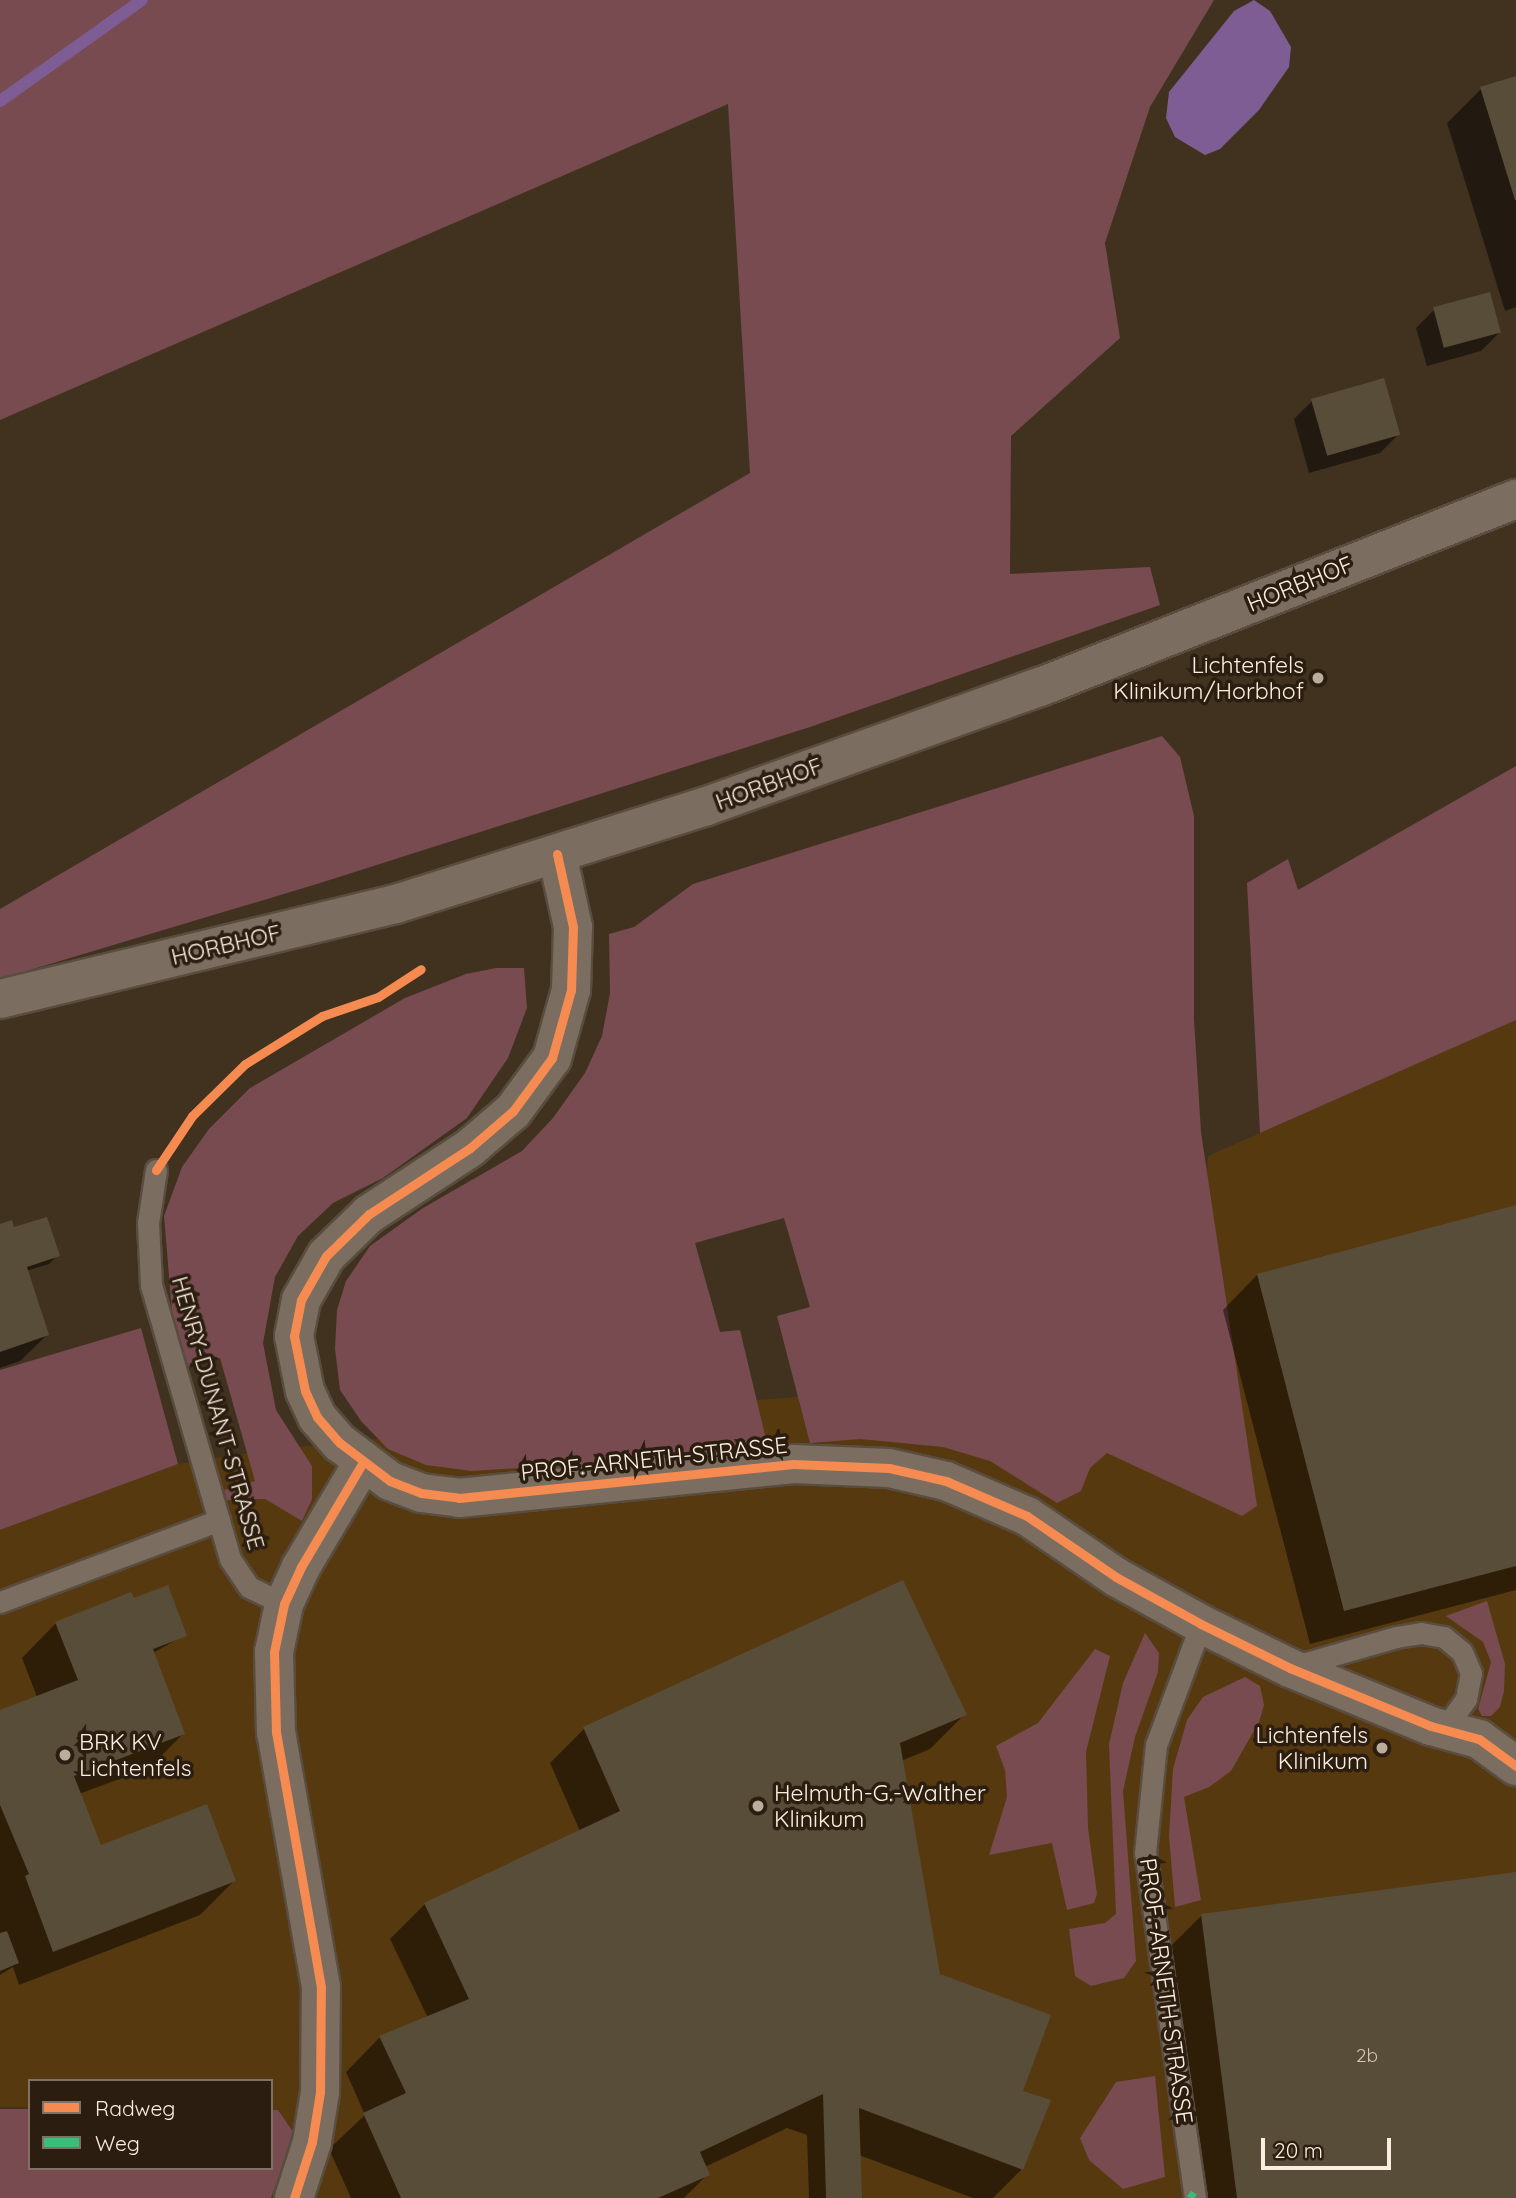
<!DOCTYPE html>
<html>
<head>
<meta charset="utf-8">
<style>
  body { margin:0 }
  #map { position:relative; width:1516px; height:2198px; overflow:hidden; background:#41321f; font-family:Quicksand,sans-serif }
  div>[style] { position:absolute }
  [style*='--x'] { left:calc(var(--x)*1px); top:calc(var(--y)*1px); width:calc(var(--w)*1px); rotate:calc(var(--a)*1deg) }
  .built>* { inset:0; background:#573910 }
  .green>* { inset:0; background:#774b4f }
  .water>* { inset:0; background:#7e5d95 }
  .shadow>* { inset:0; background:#0007 }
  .stream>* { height:12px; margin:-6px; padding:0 6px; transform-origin:6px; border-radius:6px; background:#7e5d95 }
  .building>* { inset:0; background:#584d39; transform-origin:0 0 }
  .roads { filter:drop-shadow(2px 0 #594d3f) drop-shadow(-2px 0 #594d3f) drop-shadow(0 2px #594d3f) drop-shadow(0 -2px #594d3f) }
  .lane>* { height:21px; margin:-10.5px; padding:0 10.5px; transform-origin:10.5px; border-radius:10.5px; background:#7b6e60 }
  .street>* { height:38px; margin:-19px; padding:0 19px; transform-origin:19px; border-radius:19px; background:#7b6e60 }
  .secondary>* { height:38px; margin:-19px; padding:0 19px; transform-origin:19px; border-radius:19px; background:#7b6e60 }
  .quiet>* { height:7px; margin-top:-3.5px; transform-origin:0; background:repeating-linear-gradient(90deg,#3abd76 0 14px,transparent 0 21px) }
  .cycleway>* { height:9px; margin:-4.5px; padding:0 4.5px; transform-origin:4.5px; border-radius:4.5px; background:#f68b52 }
  .dots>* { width:19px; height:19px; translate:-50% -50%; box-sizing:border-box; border:4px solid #2b1e10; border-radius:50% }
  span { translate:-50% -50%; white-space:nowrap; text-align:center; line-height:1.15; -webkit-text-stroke:7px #2b1e10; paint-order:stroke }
  .number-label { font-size:19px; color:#d3c6b6 }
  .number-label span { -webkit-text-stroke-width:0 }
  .street-label { font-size:23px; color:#fceedf }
  .poi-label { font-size:23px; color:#fceedf }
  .right { translate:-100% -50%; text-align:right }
  .left { translate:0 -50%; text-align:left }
  .legend { position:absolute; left:28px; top:2079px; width:245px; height:91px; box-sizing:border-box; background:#2b1e10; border:2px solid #7f7163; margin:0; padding:9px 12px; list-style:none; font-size:21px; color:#fceedf }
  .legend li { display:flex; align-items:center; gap:14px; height:35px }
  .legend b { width:35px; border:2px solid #7f7163 }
  .scale { position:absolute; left:1261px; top:2138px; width:130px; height:32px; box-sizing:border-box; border:4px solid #fceedf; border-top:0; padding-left:9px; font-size:21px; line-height:24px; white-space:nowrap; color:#fceedf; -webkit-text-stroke:5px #2b1e10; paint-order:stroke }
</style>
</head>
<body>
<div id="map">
  <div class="built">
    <div style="clip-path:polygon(1516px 1020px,1516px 2198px,271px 2198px,294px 2133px,278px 2110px,271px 2110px,271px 2081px,30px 2081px,30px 2107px,0 2107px,0 1530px,178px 1464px,255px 1452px,645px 1409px,1197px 1365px,1208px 1156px)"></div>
  </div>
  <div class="green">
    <div style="clip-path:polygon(0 0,1214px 0,1150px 107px,1105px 243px,1120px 338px,1011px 436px,1010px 574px,1150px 567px,1160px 605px,810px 727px,317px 884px,0 979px,0 909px,750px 473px,728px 104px,0 420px)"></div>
    <div style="clip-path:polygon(1162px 736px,1180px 757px,1194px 816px,1194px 1019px,1201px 1132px,1257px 1506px,1242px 1516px,1107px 1453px,1090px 1468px,1081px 1491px,1057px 1503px,990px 1461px,943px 1447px,860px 1439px,810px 1443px,777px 1316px,810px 1307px,784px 1218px,695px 1243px,720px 1332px,740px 1330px,769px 1452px,472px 1471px,426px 1465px,388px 1449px,361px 1421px,340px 1390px,335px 1349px,337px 1310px,346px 1281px,370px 1246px,423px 1208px,522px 1151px,553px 1118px,585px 1073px,602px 1036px,610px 993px,609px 934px,634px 927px,693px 884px)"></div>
    <div style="clip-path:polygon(1516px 766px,1516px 1020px,1260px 1133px,1247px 883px,1288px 859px,1298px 890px)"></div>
    <div style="clip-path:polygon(496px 968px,524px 968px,527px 1008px,508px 1058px,467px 1118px,383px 1178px,333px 1203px,298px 1236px,275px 1277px,263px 1343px,276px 1410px,312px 1466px,312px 1499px,302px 1521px,265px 1499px,227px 1500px,224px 1490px,255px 1481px,220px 1358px,188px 1366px,172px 1312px,164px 1216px,182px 1167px,209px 1129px,250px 1088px,405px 998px,466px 974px)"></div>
    <div style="clip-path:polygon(141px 1328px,178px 1464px,0 1530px,0 1370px)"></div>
    <div style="clip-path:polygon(1487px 1601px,1505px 1664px,1504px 1691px,1500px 1707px,1491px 1716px,1482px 1716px,1478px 1709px,1491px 1662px,1483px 1642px,1446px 1616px)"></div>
    <div style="clip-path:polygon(1145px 1633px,1159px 1653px,1158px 1672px,1135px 1737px,1123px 1791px,1136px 1961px,1124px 1978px,1091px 1986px,1075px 1976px,1069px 1929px,1105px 1923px,1116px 1914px,1109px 1744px,1123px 1683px)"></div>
    <div style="clip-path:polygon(1095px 1649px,1110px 1656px,1086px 1752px,1088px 1828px,1097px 1894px,1094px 1903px,1067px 1910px,1052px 1843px,989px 1855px,1007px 1797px,1005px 1770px,996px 1746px,1038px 1723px)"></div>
    <div style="clip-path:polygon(1245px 1677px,1260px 1686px,1264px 1705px,1259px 1722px,1231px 1771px,1209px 1787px,1184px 1797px,1201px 1900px,1175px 1907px,1169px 1836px,1173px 1769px,1187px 1720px,1203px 1697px)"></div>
    <div style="clip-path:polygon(1155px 2076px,1165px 2177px,1123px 2189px,1089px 2160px,1080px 2138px,1116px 2082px)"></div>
    <div style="clip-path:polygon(0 2109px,30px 2109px,30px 2168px,271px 2168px,271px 2110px,278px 2110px,294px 2133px,271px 2198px,0 2198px)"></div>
  </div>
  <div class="water">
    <div style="clip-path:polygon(1254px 0,1270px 11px,1291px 47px,1289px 67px,1259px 110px,1220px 149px,1205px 155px,1175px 137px,1166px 118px,1169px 92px,1234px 11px)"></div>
  </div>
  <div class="shadow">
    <div style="clip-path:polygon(1516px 78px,1516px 307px,1505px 311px,1447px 123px,1481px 89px)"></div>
    <div style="clip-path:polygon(1434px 310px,1499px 333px,1481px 351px,1427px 366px,1416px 328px)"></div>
    <div style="clip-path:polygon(1312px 401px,1398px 435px,1380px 453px,1309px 473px,1294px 419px)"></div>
    <div style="clip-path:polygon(1516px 1207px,1516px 1590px,1310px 1644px,1223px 1310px,1257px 1275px)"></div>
    <div style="clip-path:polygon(0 1226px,58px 1255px,49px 1264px,26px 1271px,47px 1335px,20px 1361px,0 1368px)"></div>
    <div style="clip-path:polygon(133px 1602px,185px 1635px,153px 1653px,183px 1734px,149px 1768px,79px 1794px,100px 1847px,234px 1881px,200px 1915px,19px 1985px,13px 1967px,0 1975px,0 1712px,37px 1697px,22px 1658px,56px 1623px)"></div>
    <div style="clip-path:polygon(965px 1714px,930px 1749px,901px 1761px,938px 1975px,1021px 2092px,1022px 2169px,993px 2198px,973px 2198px,859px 2155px,860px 2198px,809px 2198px,807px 2135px,787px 2128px,705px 2167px,708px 2174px,684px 2198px,351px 2198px,329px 2149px,365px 2115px,346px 2072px,380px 2037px,428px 2018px,390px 1939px,425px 1904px,580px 1831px,550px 1763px,584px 1729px)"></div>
    <div style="clip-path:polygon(1516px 1880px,1516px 2198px,1185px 2198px,1154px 1963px,1201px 1916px)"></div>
  </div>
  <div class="stream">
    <div style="--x:0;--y:101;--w:174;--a:-35.4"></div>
  </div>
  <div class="building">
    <div style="clip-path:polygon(1516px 76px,1516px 200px,1515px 200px,1480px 87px)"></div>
    <div style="left:1490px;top:292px;width:42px;height:59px;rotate:75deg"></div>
    <div style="left:1384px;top:378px;width:59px;height:76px;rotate:74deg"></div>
    <div style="clip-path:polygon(1516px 1205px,1516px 1566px,1344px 1611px,1257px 1274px)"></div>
    <div style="clip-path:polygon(47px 1217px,60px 1256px,27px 1267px,49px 1335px,0 1352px,0 1224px,12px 1220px,14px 1227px)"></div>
    <div style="clip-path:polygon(903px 1580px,967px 1715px,900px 1743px,940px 1974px,1051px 2015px,1023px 2091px,1051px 2100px,1023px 2170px,859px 2108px,862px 2198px,826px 2198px,823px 2094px,700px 2152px,710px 2175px,658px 2198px,401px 2198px,363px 2113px,406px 2093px,379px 2036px,469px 1999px,424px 1903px,620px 1811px,583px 1727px)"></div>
    <div style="clip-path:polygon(168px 1585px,187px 1636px,153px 1649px,185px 1734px,74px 1776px,101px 1845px,207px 1804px,236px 1881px,53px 1952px,25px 1876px,29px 1874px,0 1805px,0 1710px,78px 1680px,55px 1622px,131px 1592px,134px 1598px)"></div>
    <div style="clip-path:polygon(1516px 1872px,1516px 2198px,1237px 2198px,1201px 1914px)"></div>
    <div style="clip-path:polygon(7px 1931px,19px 1963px,0 1971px,0 1933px)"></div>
  </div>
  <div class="roads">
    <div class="lane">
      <div style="--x:156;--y:1170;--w:54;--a:98.6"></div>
      <div style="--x:148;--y:1223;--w:62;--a:87.2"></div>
      <div style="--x:151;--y:1285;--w:285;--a:73.9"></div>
      <div style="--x:230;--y:1559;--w:34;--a:56"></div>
      <div style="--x:249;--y:1587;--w:39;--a:26"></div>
      <div style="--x:0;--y:1602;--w:234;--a:-20.5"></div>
      <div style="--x:1292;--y:1667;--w:108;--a:-16.1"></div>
      <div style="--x:1396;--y:1637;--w:25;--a:-9"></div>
      <div style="--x:1421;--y:1633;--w:23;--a:10"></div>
      <div style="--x:1444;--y:1637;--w:23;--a:40"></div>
      <div style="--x:1462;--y:1652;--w:23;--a:67"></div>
      <div style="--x:1471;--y:1673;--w:26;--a:101"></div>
      <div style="--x:1466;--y:1699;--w:29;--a:126"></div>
      <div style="--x:1449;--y:1722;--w:17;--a:167"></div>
      <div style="--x:1195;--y:2198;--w:349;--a:-98.2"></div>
      <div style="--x:1145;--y:1853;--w:109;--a:-84.2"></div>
      <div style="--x:1156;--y:1745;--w:129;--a:-69.6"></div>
    </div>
    <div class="street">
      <div style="--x:557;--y:854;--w:75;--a:77.6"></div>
      <div style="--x:573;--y:927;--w:63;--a:91.8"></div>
      <div style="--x:571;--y:990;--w:71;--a:105.6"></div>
      <div style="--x:552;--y:1058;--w:66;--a:126.3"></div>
      <div style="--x:513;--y:1111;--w:57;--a:139.3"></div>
      <div style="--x:470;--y:1148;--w:121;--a:146.8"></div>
      <div style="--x:369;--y:1214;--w:60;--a:135.7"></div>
      <div style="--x:326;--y:1256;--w:51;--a:119.6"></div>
      <div style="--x:301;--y:1300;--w:37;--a:101"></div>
      <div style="--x:294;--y:1336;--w:56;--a:78.7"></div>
      <div style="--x:305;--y:1391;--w:29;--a:65"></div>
      <div style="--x:317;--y:1417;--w:35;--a:49"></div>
      <div style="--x:340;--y:1443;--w:63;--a:37.2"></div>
      <div style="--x:390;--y:1481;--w:33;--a:21"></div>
      <div style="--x:421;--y:1493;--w:38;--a:7"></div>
      <div style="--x:459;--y:1498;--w:336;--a:-5.8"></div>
      <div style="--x:793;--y:1464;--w:96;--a:2.4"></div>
      <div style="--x:889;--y:1468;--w:58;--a:12.8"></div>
      <div style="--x:946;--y:1481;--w:88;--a:23.4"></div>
      <div style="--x:1027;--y:1516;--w:108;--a:34.4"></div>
      <div style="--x:1116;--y:1577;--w:97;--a:28.9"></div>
      <div style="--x:1201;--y:1624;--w:99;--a:26.3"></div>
      <div style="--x:1290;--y:1668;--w:152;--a:22.4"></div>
      <div style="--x:1431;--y:1726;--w:50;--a:15.2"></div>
      <div style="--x:1479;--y:1739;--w:46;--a:36.1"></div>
      <div style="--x:294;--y:2198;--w:59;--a:-72.2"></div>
      <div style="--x:312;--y:2142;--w:51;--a:-80.9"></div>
      <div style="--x:320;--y:2092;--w:105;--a:-89.5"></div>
      <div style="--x:321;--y:1987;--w:258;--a:-100"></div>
      <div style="--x:276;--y:1733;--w:81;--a:-91.4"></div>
      <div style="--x:274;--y:1652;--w:49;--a:-78.2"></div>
      <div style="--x:284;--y:1604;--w:41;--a:-65.3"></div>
      <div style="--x:301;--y:1567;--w:122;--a:-59.4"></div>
    </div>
    <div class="secondary">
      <div style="--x:0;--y:999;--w:407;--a:-13.5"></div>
      <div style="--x:396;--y:904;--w:323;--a:-17.5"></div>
      <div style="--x:704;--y:807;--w:357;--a:-19.7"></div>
      <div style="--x:1040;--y:687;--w:512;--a:-21.55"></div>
    </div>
  </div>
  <div class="quiet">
    <div style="--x:1190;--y:2198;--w:7;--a:-56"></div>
  </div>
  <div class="cycleway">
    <div style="--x:557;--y:854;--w:75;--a:77.6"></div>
    <div style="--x:573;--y:927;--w:63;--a:91.8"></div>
    <div style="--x:571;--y:990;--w:71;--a:105.6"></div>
    <div style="--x:552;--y:1058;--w:66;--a:126.3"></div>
    <div style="--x:513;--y:1111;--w:57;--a:139.3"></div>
    <div style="--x:470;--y:1148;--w:121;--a:146.8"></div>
    <div style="--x:369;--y:1214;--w:60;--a:135.7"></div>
    <div style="--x:326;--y:1256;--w:51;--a:119.6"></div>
    <div style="--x:301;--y:1300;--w:37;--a:101"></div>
    <div style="--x:294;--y:1336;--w:56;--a:78.7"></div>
    <div style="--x:305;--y:1391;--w:29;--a:65"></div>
    <div style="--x:317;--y:1417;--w:35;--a:49"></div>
    <div style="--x:340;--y:1443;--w:63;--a:37.2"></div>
    <div style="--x:390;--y:1481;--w:33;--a:21"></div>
    <div style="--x:421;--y:1493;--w:38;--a:7"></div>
    <div style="--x:459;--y:1498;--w:336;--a:-5.8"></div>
    <div style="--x:793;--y:1464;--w:96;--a:2.4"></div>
    <div style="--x:889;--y:1468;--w:58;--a:12.8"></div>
    <div style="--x:946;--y:1481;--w:88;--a:23.4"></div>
    <div style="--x:1027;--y:1516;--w:108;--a:34.4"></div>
    <div style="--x:1116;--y:1577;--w:97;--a:28.9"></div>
    <div style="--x:1201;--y:1624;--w:99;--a:26.3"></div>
    <div style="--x:1290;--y:1668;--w:152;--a:22.4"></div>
    <div style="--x:1431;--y:1726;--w:50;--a:15.2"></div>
    <div style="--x:1479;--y:1739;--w:46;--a:36.1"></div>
    <div style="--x:156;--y:1170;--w:65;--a:-56.3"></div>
    <div style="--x:192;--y:1116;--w:74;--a:-44.5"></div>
    <div style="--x:245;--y:1064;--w:91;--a:-31.9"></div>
    <div style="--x:322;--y:1016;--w:59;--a:-18.7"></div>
    <div style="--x:378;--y:997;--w:51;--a:-33.1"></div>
    <div style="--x:294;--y:2198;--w:59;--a:-72.2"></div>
    <div style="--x:312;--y:2142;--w:51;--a:-80.9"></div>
    <div style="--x:320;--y:2092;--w:105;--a:-89.5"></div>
    <div style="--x:321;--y:1987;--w:258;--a:-100"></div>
    <div style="--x:276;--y:1733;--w:81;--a:-91.4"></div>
    <div style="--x:274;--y:1652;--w:49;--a:-78.2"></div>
    <div style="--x:284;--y:1604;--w:41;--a:-65.3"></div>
    <div style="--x:301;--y:1567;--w:122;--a:-59.4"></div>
  </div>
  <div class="dots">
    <div style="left:1318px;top:678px;background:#bbac9c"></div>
    <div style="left:1382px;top:1748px;background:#bbac9c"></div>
    <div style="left:65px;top:1755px;background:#bbac9c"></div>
    <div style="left:758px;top:1806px;background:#bbac9c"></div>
  </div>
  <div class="number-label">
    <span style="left:1367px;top:2056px">2b</span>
  </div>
  <div class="street-label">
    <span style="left:1300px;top:584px;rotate:-22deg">HORBHOF</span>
    <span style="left:769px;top:784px;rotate:-20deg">HORBHOF</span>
    <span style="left:226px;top:945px;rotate:-13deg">HORBHOF</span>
    <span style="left:218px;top:1413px;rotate:74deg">HENRY-DUNANT-STRASSE</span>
    <span style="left:654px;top:1459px;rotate:-6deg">PROF.-ARNETH-STRASSE</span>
    <span style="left:1166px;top:1991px;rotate:82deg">PROF.-ARNETH-STRASSE</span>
  </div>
  <div class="poi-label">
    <span class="right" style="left:1304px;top:678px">Lichtenfels<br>Klinikum/Horbhof</span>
    <span class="right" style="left:1368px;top:1748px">Lichtenfels<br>Klinikum</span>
    <span class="left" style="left:79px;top:1755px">BRK KV<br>Lichtenfels</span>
    <span class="left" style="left:774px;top:1806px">Helmuth-G.-Walther<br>Klinikum</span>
  </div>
  <ul class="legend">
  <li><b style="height:9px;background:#f68b52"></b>Radweg</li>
  <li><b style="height:9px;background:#3abd76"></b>Weg</li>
  </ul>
  <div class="scale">20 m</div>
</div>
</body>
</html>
